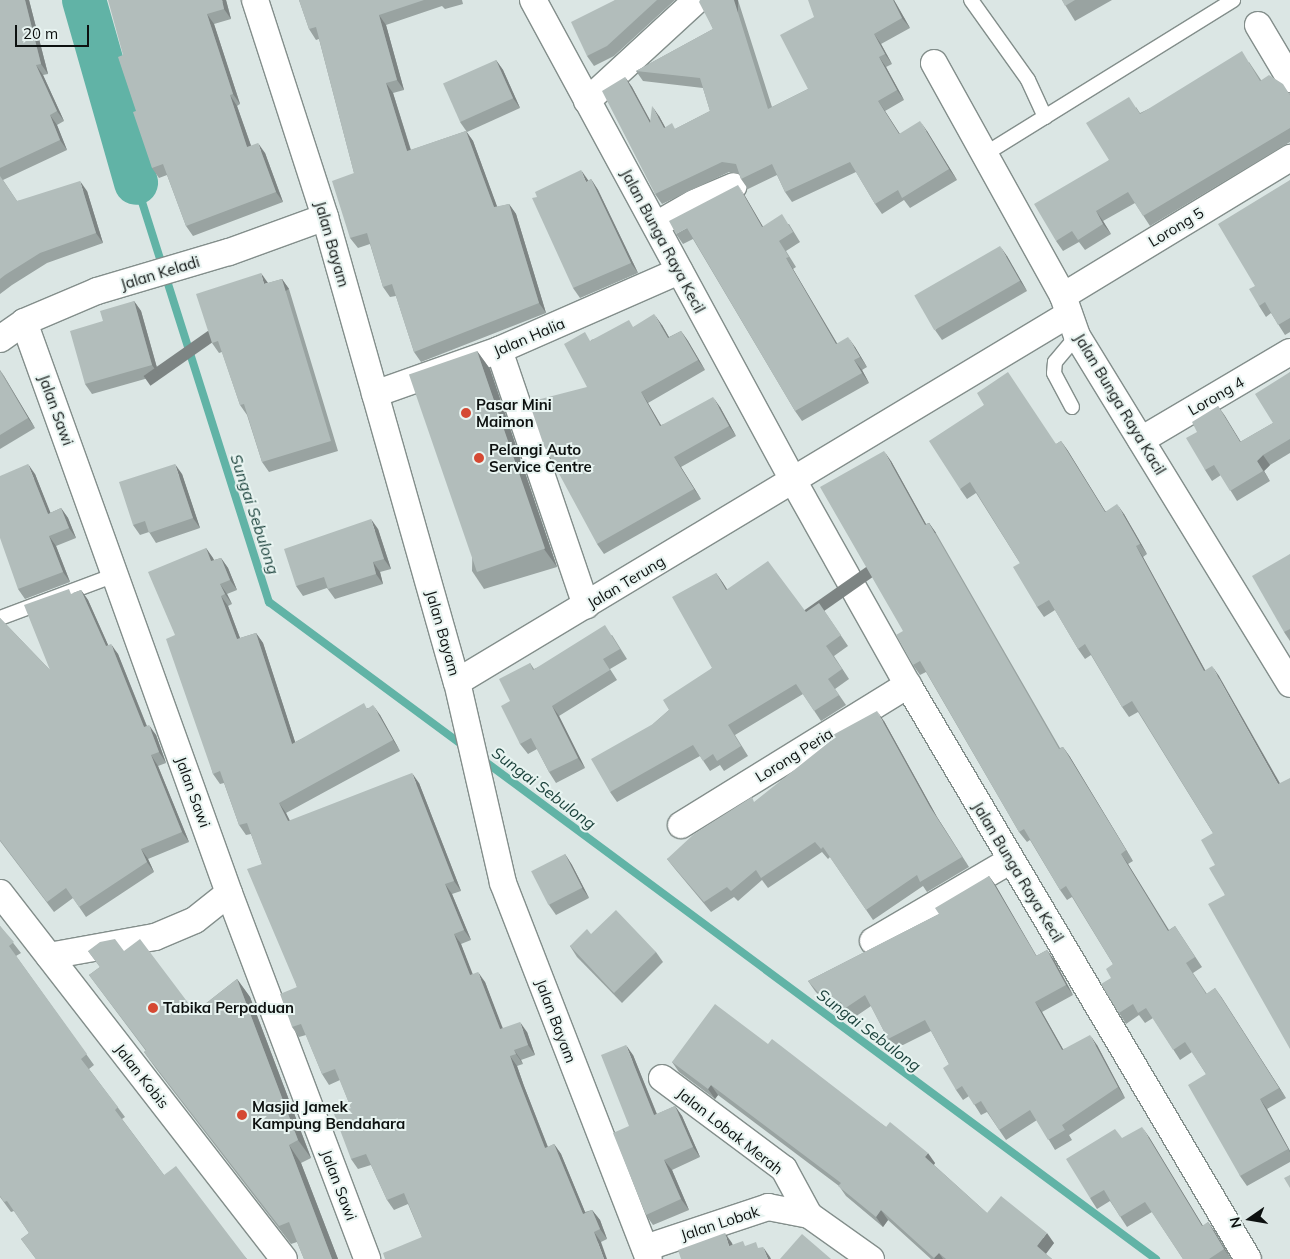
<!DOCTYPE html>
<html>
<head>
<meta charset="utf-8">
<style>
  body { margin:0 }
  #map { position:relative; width:1290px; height:1259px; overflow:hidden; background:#dbe6e4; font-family:Mulish,sans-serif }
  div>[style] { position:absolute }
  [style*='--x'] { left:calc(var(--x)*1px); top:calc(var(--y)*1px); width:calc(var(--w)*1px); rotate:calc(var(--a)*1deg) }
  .stream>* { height:8px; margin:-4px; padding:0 4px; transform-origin:4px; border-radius:4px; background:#61b3a6 }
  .river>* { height:44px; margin:-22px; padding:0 22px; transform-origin:22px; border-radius:22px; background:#61b3a6 }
  .roads { filter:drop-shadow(1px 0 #838e8b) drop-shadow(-1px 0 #838e8b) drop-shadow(0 1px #838e8b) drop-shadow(0 -1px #838e8b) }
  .service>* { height:14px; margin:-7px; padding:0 7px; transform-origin:7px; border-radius:7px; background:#fff }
  .minor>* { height:26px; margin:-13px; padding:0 13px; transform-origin:13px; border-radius:13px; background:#fff }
  .wall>* { inset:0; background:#99a3a1 }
  .shaded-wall>* { inset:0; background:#7d8483; transform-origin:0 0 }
  .building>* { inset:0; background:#b2bdbb; transform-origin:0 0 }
  .dots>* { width:14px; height:14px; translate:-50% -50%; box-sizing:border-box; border:2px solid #e8f4f1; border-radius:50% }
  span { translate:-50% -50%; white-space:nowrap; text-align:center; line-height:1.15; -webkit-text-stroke:4px #e8f4f1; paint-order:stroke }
  .street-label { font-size:15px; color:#0d1110 }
  .poi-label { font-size:15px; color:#0d1110; font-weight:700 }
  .left { translate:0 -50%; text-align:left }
  .water-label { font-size:16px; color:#1d433d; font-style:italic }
  .north { position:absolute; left:1225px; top:1194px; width:50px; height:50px; -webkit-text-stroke:4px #e8f4f1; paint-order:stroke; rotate:257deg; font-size:14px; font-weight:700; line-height:20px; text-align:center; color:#0d1110 }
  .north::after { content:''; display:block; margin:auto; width:18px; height:22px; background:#0d1110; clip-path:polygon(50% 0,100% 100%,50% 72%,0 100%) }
  .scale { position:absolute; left:15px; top:25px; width:74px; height:22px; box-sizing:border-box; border:2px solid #0d1110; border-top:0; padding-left:6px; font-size:15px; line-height:18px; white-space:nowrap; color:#0d1110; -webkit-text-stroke:4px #e8f4f1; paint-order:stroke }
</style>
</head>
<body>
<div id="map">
  <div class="stream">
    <div style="--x:136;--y:183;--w:440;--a:72.4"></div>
    <div style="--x:269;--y:602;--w:244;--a:36.5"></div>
    <div style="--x:483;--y:760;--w:838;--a:36.56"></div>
  </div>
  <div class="river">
    <div style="--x:84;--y:0;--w:190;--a:74.1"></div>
  </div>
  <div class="roads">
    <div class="service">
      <div style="--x:971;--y:0;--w:98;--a:54.5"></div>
      <div style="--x:1028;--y:80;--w:41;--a:65.3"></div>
      <div style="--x:985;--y:154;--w:292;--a:-31.8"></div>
      <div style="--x:1072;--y:407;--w:38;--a:-118"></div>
      <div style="--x:1054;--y:373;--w:11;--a:-85"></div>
      <div style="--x:1055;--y:362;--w:34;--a:-50"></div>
      <div style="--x:0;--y:618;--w:123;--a:-20.5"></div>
    </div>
    <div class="minor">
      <div style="--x:255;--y:0;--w:228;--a:72.1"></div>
      <div style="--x:325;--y:217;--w:483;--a:74.2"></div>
      <div style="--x:457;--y:682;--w:206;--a:77.1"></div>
      <div style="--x:503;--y:883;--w:403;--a:68.8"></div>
      <div style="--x:533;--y:0;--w:548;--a:61.56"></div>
      <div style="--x:794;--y:482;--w:233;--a:60.7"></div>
      <div style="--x:908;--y:685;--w:667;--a:59.36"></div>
      <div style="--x:1258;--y:25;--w:63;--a:59.3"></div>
      <div style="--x:934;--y:63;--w:266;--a:61"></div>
      <div style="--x:1063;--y:296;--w:42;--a:70.7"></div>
      <div style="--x:1077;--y:336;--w:408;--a:58.5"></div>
      <div style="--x:587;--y:101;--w:149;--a:-42.6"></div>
      <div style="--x:656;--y:225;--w:44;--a:-30.1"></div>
      <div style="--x:694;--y:203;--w:43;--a:-23"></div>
      <div style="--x:1063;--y:296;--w:266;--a:-31.3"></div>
      <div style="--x:24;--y:322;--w:607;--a:70.25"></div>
      <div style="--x:229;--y:893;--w:391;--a:69.3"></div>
      <div style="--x:0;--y:339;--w:29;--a:-35"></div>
      <div style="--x:24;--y:322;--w:79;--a:-23"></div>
      <div style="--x:97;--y:291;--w:138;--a:-16.5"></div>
      <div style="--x:229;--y:252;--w:102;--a:-20"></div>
      <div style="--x:499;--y:350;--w:270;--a:71.2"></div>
      <div style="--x:375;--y:394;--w:132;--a:-19.5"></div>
      <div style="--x:499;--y:350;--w:197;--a:-23.7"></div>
      <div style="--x:1141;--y:440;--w:173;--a:-30.6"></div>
      <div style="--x:457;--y:682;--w:714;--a:-31.02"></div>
      <div style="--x:681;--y:825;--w:267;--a:-31.7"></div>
      <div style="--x:0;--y:893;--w:463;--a:52.2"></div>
      <div style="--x:873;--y:941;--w:160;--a:-30.4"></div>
      <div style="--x:49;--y:956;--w:108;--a:-10.2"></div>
      <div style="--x:155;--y:937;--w:43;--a:-23"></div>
      <div style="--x:195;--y:920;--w:43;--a:-38.5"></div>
      <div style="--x:662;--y:1078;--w:152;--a:36.7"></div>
      <div style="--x:784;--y:1169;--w:52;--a:61.5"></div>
      <div style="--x:645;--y:1248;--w:130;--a:-18.4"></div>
      <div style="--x:768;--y:1207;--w:42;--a:11"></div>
      <div style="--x:809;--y:1215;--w:76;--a:35.4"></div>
    </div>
  </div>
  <div class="wall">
    <div style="clip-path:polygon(0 0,29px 0,48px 74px,43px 75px,64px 121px,57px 125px,67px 150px,3px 180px,17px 201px,87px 191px,103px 243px,47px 263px,12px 285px,0 294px)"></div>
    <div style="clip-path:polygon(226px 0,231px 19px,214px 24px,240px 104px,237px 106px,251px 146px,265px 153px,283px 202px,193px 236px,186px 226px,167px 175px,159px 178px,152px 168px,123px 55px)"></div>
    <div style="clip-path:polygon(299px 0,462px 0,463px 4px,445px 9px,442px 6px,386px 25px,404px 90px,393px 93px,411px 150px,466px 131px,473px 141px,497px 207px,509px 204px,516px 214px,546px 313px,421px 362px,414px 352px,396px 296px,390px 297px,383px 287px,370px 244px,358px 248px,350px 238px,354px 173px,319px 39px,316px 40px,309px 29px)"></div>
    <div style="clip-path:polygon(615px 0,675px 0,614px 56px,594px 66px,587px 56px)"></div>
    <div style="clip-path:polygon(700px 0,738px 0,772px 107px,808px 89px,894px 0,910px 28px,881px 44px,892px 64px,886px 67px,904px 100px,885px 111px,900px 134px,927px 131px,957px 180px,910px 208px,904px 200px,882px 214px,875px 204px,856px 172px,792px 202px,785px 192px,777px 175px,748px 189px,741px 179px,739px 174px,729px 172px,662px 204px,655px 194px,625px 77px,632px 87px,650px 121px,659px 116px,665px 127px,675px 129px,710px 111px,703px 88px,643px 81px,636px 71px,713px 29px)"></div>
    <div style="clip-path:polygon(1062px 0,1112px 0,1075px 21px)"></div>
    <div style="clip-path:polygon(496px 60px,503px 70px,520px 108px,467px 132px,460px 122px)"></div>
    <div style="clip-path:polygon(1249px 62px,1261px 80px,1290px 94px,1290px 142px,1150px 226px,1135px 203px,1103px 221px,1111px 234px,1085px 250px,1079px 242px,1063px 251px,1056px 241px,1109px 160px,1136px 107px,1140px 113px)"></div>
    <div style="clip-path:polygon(591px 179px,598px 190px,638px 273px,580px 298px,573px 288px,588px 181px)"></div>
    <div style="clip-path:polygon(1290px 180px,1290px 332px,1285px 335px,1271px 313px,1266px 317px,1259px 306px,1255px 286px)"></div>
    <div style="clip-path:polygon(745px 196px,763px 227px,789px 224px,800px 242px,786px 251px,796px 267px,793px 269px,837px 343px,855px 347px,867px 367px,862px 370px,869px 383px,802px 421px,795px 411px,693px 239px,683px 244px,676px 234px)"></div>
    <div style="clip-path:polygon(1007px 256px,1027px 291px,942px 340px,935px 330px)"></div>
    <div style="clip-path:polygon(282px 279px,289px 289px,338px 451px,269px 472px,262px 462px,247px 415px,240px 405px,222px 352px,219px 353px,212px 343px,268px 283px)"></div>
    <div style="clip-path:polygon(134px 301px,141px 311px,159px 375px,92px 394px,85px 384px,103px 321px)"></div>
    <div style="clip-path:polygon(662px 325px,669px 337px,681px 331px,688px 341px,705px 370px,648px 403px,661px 425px,720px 407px,736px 436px,681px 467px,701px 499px,604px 554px,597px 544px,587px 387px,591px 340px,634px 327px)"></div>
    <div style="clip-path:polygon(477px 351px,490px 369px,557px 567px,484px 589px,472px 571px)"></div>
    <div style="clip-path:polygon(0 370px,35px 428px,0 449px)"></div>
    <div style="clip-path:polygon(1290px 372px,1290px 453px,1270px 465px,1264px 471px,1270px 481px,1237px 501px,1221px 475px,1212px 481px,1205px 470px,1197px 432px,1218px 406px,1240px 442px,1273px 423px)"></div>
    <div style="clip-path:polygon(984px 405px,1056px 444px,1061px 441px,1068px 451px,1105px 511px,1124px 514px,1147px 554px,1143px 557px,1205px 670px,1219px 676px,1225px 895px,1215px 865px,1213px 833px,1138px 712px,1129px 717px,1122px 707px,1091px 655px,1085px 659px,1078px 649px,1055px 610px,1044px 617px,1037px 607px,1020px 563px,976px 493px,967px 499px,960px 489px)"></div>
    <div style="clip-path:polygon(891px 461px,926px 524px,929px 523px,936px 533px,1060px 748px,1063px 747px,1070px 757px,1133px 861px,1128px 864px,1169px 930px,1175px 926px,1202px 967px,1193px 973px,1207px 994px,1215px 988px,1286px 1098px,1267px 1109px,1290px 1151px,1290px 1162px,1247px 1186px,1240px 1176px,1206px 1074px,1192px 1052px,1180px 1060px,1153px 1018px,1145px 1023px,1139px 1015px,1126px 1024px,1119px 1013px,1111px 978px,1113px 964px,1072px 897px,1067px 900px,1060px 890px,1030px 840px,1027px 842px,1019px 832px,926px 672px,920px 675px,913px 665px,903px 631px)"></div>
    <div style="clip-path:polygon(35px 474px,50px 513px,61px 508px,68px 518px,76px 538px,56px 546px,70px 582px,25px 599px,18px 589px)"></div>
    <div style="clip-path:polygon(182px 474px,200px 528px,156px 543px,149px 532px,140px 535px,133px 525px)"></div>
    <div style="clip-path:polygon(378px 529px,391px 569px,380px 572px,383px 584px,335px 599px,327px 588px,303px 596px,296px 586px)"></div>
    <div style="clip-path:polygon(206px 548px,214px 560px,221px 558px,228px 568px,237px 590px,227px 594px,232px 604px,228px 606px,240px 638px,256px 633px,263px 643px,295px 742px,368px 708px,380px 715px,400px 751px,286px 813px,290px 821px,419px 783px,461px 891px,452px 894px,471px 940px,461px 944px,472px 974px,485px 982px,502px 1028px,527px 1032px,535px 1055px,521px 1060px,523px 1064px,517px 1066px,524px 1086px,548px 1147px,554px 1144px,561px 1154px,585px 1212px,592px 1210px,600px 1220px,607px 1239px,601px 1242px,422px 1237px,408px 1204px,394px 1210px,387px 1200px,371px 1165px,358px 1169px,351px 1159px,351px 1108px,340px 1080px,329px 1085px,322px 1074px,306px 1035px,299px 1037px,292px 1027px,297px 987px,262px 864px,251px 834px,246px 835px,239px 825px,224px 783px,220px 784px,213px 774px,175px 635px)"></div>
    <div style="clip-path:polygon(1290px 554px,1290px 641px,1284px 632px)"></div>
    <div style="clip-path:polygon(716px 573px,727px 589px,806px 612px,819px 603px,848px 646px,834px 656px,849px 679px,835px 689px,846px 705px,821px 721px,803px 694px,735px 735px,748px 756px,724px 771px,720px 765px,710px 771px,700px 756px,617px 802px,610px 792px,653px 724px,669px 710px,712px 668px)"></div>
    <div style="clip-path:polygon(81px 590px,88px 600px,108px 645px,118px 654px,147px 726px,156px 735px,166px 763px,158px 766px,189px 842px,148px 859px,154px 872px,86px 917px,73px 898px,54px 912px,0 841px,0 618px,50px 670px,73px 593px)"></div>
    <div style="clip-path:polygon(612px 635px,627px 659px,610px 669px,617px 680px,559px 716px,585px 768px,556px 783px,549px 772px,537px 749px,528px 754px,520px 744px,510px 701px,530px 663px,534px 669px)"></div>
    <div style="clip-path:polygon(884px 721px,937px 817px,969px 867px,927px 892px,923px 886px,873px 920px,830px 857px,828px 859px,822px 852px,768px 888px,762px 880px,738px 901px,734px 897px,711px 912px,675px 869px,667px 859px,755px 802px)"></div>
    <div style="clip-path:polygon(565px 854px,572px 865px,589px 898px,556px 915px,549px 905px)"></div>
    <div style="clip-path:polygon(989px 876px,996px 886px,1036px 956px,1047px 950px,1054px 960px,1073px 995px,1042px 1012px,1063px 1049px,1097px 1045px,1125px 1098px,1069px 1135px,1072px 1140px,1055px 1150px,1037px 1120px,1006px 1140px,987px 1112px,981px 1115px,969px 1096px,963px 1100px,956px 1090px,949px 1064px,931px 1031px,895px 1049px,888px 1039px,871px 1006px,852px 1019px,847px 1013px,839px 1018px,815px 991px,808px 981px,939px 914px)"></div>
    <div style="clip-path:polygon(0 926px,21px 953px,16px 956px,94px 1065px,89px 1069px,125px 1117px,122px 1119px,164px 1175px,247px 1259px,36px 1259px,21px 1239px,29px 1233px,14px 1211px,11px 1212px,0 1197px)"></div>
    <div style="clip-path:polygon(591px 934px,656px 952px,663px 962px,622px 1003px,577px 957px,570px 946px)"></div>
    <div style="clip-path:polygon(88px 951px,124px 951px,195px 1012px,237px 979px,250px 997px,311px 1158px,301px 1163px,338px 1259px,304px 1259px,297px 1242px,291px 1244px,157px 1070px,144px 1052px,146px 1051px,89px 975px,100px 967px)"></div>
    <div style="clip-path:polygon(768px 1044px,886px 1127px,935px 1163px,934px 1165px,987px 1213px,1054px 1243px,1046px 1254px,1052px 1259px,931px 1259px,888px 1220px,883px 1227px,846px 1196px,839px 1186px,718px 1095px,715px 1099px,679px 1072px,672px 1062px)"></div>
    <div style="clip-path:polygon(633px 1055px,657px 1114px,675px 1106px,682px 1116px,700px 1157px,672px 1170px,689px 1210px,653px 1225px,646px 1215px,629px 1126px)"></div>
    <div style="clip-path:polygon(1149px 1137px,1203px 1226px,1208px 1222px,1215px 1232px,1231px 1259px,1183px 1259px,1152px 1212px,1127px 1227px,1110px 1201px,1097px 1209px,1090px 1198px,1122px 1138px)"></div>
  </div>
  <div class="shaded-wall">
    <div style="clip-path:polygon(25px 0,29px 0,48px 74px,41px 64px)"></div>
    <div style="clip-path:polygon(222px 0,226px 0,231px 19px,224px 9px)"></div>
    <div style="left:734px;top:0;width:4px;height:114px"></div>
    <div style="clip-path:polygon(893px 0,894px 0,910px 28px,902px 18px)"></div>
    <div style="clip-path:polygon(207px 14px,214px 24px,240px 104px,233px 94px)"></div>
    <div style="clip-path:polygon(379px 15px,386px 25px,404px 90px,397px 80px)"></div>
    <div style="clip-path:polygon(874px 34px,881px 44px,892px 64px,885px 54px)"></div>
    <div style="clip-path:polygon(879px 57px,886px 67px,904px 100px,897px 90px)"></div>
    <div style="clip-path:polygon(496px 60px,503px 70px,520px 108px,513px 98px)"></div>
    <div style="clip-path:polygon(36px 65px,43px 75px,64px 121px,57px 111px)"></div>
    <div style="clip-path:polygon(625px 77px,632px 87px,657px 133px,650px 123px)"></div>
    <div style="clip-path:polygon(386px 83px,393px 93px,414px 161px,407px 151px)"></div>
    <div style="clip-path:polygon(230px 95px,237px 106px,255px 157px,247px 147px)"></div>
    <div style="clip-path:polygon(878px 101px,885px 111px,906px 144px,899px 134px)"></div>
    <div style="clip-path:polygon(652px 106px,659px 116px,671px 138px,664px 128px)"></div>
    <div style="clip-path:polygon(50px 115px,57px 125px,67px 150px,60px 140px)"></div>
    <div style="clip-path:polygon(920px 121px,927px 131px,957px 180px,949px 169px)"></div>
    <div style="clip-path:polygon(466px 131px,473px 141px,501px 217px,494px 207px)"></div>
    <div style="clip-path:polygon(258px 143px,265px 153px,283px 202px,276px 192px)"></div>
    <div style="clip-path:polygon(581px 170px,588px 180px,593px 192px,586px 182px)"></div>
    <div style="clip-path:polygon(591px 179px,598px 190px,638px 273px,631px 263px)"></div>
    <div style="clip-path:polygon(80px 181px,87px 191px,103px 243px,96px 233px)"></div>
    <div style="clip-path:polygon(738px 185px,745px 196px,769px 237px,762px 227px)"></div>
    <div style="clip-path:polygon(509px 204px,516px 214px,546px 313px,539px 303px)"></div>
    <div style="clip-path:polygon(1096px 211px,1103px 221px,1111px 234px,1103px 224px)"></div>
    <div style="clip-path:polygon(1000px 246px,1007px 256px,1027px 291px,1020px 281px)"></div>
    <div style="clip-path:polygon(786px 258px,793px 269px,843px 354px,836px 344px)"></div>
    <div style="clip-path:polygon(261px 273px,268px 283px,264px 284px)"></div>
    <div style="left:282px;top:279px;width:12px;height:169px;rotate:55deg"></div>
    <div style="clip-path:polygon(134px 301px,141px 311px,159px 375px,152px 365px)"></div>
    <div style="clip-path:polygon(654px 314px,662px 325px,675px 348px,668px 338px)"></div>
    <div style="clip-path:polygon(681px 331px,688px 341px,705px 370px,698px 360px)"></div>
    <div style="clip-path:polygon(848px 337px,855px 347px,867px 367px,860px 357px)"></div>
    <div style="clip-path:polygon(477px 351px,490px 369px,557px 567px,544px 549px)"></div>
    <div style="clip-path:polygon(854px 360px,862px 370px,869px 383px,862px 373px)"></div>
    <div style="clip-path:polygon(0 370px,4px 376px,35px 428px,28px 418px)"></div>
    <div style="clip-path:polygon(641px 392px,648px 403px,667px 436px,660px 426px)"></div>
    <div style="clip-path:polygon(713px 397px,720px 407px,736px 436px,729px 426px)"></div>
    <div style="clip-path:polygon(1218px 406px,1225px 416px,1247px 452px,1240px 442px)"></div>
    <div style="clip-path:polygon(1061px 441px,1068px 451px,1112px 522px,1105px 512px)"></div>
    <div style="clip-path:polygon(884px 451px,891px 461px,932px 535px,925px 525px)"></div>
    <div style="clip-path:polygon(1263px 455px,1270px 465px,1264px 471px,1270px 481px,1257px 461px)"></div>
    <div style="clip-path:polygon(674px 457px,681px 467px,701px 499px,694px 489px)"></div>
    <div style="clip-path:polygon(28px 464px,35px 474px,55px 524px,48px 514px)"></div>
    <div style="clip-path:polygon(175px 464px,182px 474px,200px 528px,193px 518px)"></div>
    <div style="clip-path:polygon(1117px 504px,1124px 514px,1147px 554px,1140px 544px)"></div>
    <div style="clip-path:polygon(61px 508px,68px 518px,76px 538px,69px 528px)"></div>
    <div style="clip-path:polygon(371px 519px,378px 529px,391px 569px,384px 559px)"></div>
    <div style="left:929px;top:523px;width:12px;height:261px;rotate:55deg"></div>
    <div style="clip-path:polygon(49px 536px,56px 546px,70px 582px,63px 572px)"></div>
    <div style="clip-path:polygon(1136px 546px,1143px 557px,1211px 681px,1204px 671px)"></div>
    <div style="clip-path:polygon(206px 548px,213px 558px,219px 571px,211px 561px)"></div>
    <div style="clip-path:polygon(221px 558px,228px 568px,237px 590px,230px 580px)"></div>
    <div style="clip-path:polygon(373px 562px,380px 572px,383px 584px,376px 574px)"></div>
    <div style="clip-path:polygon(716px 573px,723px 583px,733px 600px,726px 590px)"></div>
    <div style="clip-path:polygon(220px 584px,227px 594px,232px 604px,225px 594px)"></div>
    <div style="clip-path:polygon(81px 590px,88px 600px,113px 656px,106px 646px)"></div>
    <div style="clip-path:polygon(221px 596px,228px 606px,244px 649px,237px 639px)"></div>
    <div style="clip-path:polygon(256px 633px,263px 643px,299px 754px,292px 744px)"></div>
    <div style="clip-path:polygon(111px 644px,118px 654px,151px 737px,144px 727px)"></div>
    <div style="clip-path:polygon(1212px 666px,1219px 676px,1286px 794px,1278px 784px)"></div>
    <div style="clip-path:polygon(373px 705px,380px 715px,400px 751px,393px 740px)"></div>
    <div style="clip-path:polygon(552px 706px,559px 716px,585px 768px,578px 758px)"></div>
    <div style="clip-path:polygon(877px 711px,884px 721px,937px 817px,969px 867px,930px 807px)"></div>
    <div style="clip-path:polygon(149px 725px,156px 735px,166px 763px,159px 752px)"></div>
    <div style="clip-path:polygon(1063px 747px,1070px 757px,1133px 861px,1126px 850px)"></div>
    <div style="clip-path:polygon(151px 755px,158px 766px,189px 842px,182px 832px)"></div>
    <div style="clip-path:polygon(412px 773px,419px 783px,461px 891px,454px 881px)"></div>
    <div style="clip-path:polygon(279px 803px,286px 813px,295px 831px,288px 821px)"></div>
    <div style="clip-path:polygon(141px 849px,148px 859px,154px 872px,147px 862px)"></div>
    <div style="clip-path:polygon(565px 854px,572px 865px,589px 898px,582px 888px)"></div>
    <div style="clip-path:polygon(1121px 854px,1128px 864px,1175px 941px,1168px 931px)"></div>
    <div style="clip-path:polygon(989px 876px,996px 886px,1043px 967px,1036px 956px)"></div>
    <div style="clip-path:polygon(445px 884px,452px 894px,471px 940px,464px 930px)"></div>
    <div style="clip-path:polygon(454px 934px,461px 944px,477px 985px,470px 975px)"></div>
    <div style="clip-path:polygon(1047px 950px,1054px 960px,1073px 995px,1066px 985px)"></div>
    <div style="clip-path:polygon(478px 972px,485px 982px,507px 1039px,500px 1029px)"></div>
    <div style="clip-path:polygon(237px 979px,250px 997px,311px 1158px,298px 1140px)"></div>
    <div style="clip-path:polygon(1215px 988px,1222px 998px,1286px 1098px,1279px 1088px)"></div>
    <div style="clip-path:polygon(1035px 1002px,1042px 1012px,1069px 1060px,1062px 1050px)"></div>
    <div style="clip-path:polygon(520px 1022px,527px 1032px,535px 1055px,528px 1045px)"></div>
    <div style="clip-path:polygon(1090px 1035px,1097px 1045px,1125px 1098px,1118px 1087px)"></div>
    <div style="clip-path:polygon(626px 1045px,633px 1055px,661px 1125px,654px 1115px)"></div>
    <div style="clip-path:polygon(514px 1050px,521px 1060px,523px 1064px,516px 1054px)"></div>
    <div style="clip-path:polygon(510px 1056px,517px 1066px,524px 1086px,552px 1158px,545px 1148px,517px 1076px)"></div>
    <div style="clip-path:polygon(711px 1085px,718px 1095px,715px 1099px,708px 1089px)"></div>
    <div style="clip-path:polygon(1260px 1099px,1267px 1109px,1290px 1151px,1290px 1152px)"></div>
    <div style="clip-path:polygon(675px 1106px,682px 1116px,700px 1157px,693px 1147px)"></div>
    <div style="clip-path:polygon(1142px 1127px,1149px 1137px,1209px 1236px,1202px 1226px)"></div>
    <div style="clip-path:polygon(554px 1144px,561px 1154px,590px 1224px,583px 1214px)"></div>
    <div style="clip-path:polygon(289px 1145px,301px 1163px,338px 1259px,332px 1259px)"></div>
    <div style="clip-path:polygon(928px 1153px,935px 1163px,932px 1167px,925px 1157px)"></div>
    <div style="clip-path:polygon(664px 1160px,672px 1170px,689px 1210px,681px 1199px)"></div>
    <div style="clip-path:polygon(592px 1210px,600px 1220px,607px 1239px,600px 1229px)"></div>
    <div style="clip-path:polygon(881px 1210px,888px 1220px,883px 1227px,876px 1217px)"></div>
    <div style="clip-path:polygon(1208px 1222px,1215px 1232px,1231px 1259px,1224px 1249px)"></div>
    <div style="clip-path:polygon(594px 1232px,601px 1242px,607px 1259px,604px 1259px)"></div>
    <div style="clip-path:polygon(725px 1233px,732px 1243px,737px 1256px,729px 1246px)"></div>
    <div style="clip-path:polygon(1047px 1233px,1054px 1243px,1044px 1256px,1037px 1246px)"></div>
    <div style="clip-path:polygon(763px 1247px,770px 1257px,771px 1259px,768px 1259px)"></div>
    <div style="clip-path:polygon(939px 1253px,943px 1259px,935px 1259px,934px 1258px)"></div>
  </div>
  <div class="building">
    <div style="clip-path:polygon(0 0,25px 0,41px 64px,36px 65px,57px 111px,50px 115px,60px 140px,0 168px)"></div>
    <div style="clip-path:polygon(108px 0,222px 0,224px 9px,207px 14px,233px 94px,230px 95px,247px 147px,258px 143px,276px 192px,186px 226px,163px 164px,152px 168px,133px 112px,136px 111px,118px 57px,123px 55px)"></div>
    <div style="clip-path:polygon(299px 0,424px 0,379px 15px,397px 80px,386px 83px,407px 151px,466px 131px,494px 207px,509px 204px,539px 303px,414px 352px,392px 284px,383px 287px,367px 233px,350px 238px,332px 181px,354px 173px,316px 27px,309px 29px)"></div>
    <div style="clip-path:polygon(615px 0,657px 0,607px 46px,587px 56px,571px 22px)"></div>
    <div style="clip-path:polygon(700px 0,734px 0,768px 109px,808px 89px,780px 35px,814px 17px,808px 0,893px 0,902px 18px,874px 34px,885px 54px,879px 57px,897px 90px,878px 101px,899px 134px,920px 121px,949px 169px,902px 198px,898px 190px,875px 204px,850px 162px,785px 192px,772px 164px,741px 179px,736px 164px,722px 162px,655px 194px,602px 91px,625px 77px,650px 123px,652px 106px,664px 128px,672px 123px,675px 129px,710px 111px,700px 78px,636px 71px,713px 29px,699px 2px)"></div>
    <div style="clip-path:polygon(1062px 0,1075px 0,1065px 6px)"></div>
    <div style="clip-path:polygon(1242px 51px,1260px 81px,1269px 75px,1283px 84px,1290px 95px,1290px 128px,1143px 216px,1128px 192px,1096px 211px,1103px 224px,1078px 240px,1072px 231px,1056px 241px,1034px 204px,1109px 160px,1086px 123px,1129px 97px,1140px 114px)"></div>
    <div style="left:496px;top:60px;width:42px;height:58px;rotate:66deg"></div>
    <div style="clip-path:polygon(581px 170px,586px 182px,591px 179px,631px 263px,573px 288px,532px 198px,537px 197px,535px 192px)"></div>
    <div style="clip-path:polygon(0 176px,17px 201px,80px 181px,96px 233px,40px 253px,5px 275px,0 279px)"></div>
    <div style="clip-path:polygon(1290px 180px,1290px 318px,1278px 325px,1265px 302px,1259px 306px,1249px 289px,1255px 286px,1218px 224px)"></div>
    <div style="clip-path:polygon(738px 185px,762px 227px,782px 214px,793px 232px,779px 241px,789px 257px,786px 258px,836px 344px,848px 337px,860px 357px,854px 360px,862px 373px,795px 411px,687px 228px,676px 234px,669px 221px)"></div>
    <div style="left:1000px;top:246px;width:40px;height:99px;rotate:60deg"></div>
    <div style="clip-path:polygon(261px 273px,264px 284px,282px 279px,331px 441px,262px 462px,244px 404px,240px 405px,218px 341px,212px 343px,196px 294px)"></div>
    <div style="clip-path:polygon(134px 301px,152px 365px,85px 384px,70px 331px,103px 321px,100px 311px)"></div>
    <div style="clip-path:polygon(654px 314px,668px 338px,681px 331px,698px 360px,641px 392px,660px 426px,713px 397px,729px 426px,674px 457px,694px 489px,597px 544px,544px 446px,529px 402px,587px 387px,564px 344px,585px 332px,590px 341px,629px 320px,633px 327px)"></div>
    <div style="left:477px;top:351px;width:209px;height:72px;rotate:71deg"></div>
    <div style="clip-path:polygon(0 371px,28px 418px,0 435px)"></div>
    <div style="clip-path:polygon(1008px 372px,1056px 444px,1061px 441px,1105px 512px,1117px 504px,1140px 544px,1136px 546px,1204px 671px,1212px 666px,1278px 784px,1290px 778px,1290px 1049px,1208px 904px,1225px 895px,1209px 868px,1215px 865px,1201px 840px,1213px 833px,1132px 701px,1122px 707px,1085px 644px,1078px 649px,1049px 600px,1037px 607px,1013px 567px,1020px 563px,970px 482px,960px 489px,929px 441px,984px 405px,977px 393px)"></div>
    <div style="clip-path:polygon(1290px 372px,1290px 439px,1263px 455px,1257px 461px,1263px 471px,1230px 491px,1214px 465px,1205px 470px,1186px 438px,1197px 432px,1192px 422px,1218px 406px,1240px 442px,1273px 423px,1255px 394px)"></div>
    <div style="clip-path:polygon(884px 451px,925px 525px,929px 523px,1059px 749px,1063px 747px,1126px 850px,1121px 854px,1168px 931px,1175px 926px,1195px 957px,1186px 963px,1206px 994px,1215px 988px,1279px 1088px,1260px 1099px,1288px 1149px,1240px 1176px,1188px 1085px,1206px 1074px,1185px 1042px,1173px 1050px,1146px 1008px,1138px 1013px,1133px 1004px,1119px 1013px,1101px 984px,1111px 978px,1106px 969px,1113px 964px,1066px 886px,1060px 890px,1024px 829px,1019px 832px,920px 661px,913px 665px,896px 635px,903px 631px,820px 487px)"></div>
    <div style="clip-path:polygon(28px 464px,48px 514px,61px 508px,69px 528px,49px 536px,63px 572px,18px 589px,0 538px,0 476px)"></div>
    <div style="clip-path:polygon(175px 464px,193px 518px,149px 533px,145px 521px,133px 525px,119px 482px)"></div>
    <div style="clip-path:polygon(371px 519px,384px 559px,373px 562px,376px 574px,328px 589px,324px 577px,296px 586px,284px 549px)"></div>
    <div style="clip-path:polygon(206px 548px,211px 561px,221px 558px,230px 580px,220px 584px,225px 594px,221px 596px,237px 639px,256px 633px,292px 744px,364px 703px,367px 709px,373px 705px,393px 740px,279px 803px,288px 821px,412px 773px,454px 881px,445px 884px,464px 930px,454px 934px,470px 975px,478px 972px,500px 1029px,520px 1022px,528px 1045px,514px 1050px,516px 1054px,510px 1056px,517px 1076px,545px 1148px,554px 1144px,583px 1214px,592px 1210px,600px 1229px,594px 1232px,604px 1259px,385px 1259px,383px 1253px,422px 1237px,404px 1193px,387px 1200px,366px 1154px,351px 1159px,334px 1114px,351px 1108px,335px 1069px,322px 1074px,301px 1024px,292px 1027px,280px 994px,297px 987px,247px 869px,262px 864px,247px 823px,239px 825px,220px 771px,213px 774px,166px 639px,175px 635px,148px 572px)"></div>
    <div style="clip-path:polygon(1290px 554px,1290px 629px,1284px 632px,1252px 576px)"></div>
    <div style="clip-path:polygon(768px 561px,806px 612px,819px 603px,841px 635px,826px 646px,842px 669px,828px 679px,839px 695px,814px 711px,796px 684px,728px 725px,741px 746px,717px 761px,713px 754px,703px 761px,693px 745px,610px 792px,591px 759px,653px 724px,669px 710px,663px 700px,712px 668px,672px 597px,716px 573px,726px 590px)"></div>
    <div style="clip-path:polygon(69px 589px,71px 594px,81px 590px,106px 646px,111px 644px,144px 727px,149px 725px,159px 752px,151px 755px,182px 832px,141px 849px,147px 862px,79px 907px,66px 888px,47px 902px,0 840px,0 618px,50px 670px,24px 605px)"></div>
    <div style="clip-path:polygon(605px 625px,620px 649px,603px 659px,610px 670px,552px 706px,578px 758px,549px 772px,531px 738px,520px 744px,501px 706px,510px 701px,499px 679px,530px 663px,533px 670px)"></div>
    <div style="clip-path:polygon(877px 711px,930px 807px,962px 857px,920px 882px,917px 875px,866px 910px,823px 847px,821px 849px,815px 842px,761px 878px,756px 870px,731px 891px,727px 887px,704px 902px,667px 859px,694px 834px,752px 797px,754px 802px,833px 739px,831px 736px)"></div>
    <div style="left:565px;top:854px;width:38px;height:38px;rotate:63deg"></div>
    <div style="clip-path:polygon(989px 876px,1036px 956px,1047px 950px,1066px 985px,1035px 1002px,1062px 1050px,1090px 1035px,1118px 1087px,1062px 1125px,1065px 1130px,1048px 1140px,1030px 1110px,999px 1130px,981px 1101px,974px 1105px,962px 1086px,956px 1090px,943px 1068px,949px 1064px,925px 1020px,888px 1039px,865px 995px,844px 1009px,841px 1002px,832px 1008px,808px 981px,939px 914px,935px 908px)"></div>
    <div style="clip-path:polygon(616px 910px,656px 952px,614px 993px,570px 946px,587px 929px,591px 934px)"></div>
    <div style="clip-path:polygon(0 926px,14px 942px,9px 946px,87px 1054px,81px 1059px,118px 1107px,115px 1110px,164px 1175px,176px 1166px,247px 1259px,36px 1259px,21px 1239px,29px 1233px,7px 1201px,4px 1202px,0 1196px)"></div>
    <div style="clip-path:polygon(115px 939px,124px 951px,140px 939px,195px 1012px,237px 979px,298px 1140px,289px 1145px,332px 1259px,304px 1259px,289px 1222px,279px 1226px,144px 1052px,146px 1050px,89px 975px,100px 967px,88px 951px,100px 942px)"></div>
    <div style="clip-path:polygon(715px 1004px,768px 1044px,772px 1039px,886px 1127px,890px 1122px,928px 1153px,925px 1157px,987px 1213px,1001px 1196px,1047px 1233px,1037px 1246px,1052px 1259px,946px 1259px,939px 1253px,934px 1258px,881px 1210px,876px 1217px,838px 1186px,841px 1183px,711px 1085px,708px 1089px,672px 1062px)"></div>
    <div style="clip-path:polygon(626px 1045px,654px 1115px,675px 1106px,693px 1147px,664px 1160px,681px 1199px,646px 1215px,613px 1133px,629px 1126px,601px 1055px)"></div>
    <div style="clip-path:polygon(1142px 1127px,1202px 1226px,1208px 1222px,1224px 1249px,1209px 1259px,1183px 1259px,1145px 1202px,1120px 1217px,1104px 1190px,1090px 1198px,1066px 1159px,1115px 1129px,1122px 1138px)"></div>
    <div style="clip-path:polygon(1290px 1175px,1290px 1188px,1284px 1178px)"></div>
    <div style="clip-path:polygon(725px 1233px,729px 1246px,743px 1241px,745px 1246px,756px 1242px,758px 1248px,763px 1247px,768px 1259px,681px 1259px,678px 1250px)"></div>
    <div style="clip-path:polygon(802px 1234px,831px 1259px,780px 1259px)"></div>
  </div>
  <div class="dots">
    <div style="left:466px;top:413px;background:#d54933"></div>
    <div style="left:479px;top:458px;background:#d54933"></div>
    <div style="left:153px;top:1008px;background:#d54933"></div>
    <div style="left:242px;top:1115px;background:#d54933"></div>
  </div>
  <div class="street-label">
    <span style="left:1176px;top:227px;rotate:-31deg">Lorong 5</span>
    <span style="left:663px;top:241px;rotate:62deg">Jalan Bunga Raya Kecil</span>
    <span style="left:332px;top:244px;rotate:74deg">Jalan Bayam</span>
    <span style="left:160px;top:273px;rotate:-17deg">Jalan Keladi</span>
    <span style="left:529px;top:337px;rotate:-23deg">Jalan Halia</span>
    <span style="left:1216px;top:396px;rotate:-30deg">Lorong 4</span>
    <span style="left:1120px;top:404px;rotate:59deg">Jalan Bunga Raya Kacil</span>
    <span style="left:56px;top:410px;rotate:70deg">Jalan Sawi</span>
    <span style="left:626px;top:582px;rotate:-31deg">Jalan Terung</span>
    <span style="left:443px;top:633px;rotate:74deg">Jalan Bayam</span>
    <span style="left:794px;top:755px;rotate:-32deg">Lorong Peria</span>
    <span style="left:193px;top:792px;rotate:70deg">Jalan Sawi</span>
    <span style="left:1018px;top:872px;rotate:59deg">Jalan Bunga Raya Kecil</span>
    <span style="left:556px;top:1021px;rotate:69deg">Jalan Bayam</span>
    <span style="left:142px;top:1076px;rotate:52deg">Jalan Kobis</span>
    <span style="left:730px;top:1131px;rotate:38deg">Jalan Lobak Merah</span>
    <span style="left:339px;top:1185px;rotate:69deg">Jalan Sawi</span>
    <span style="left:720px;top:1223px;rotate:-18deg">Jalan Lobak</span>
  </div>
  <div class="poi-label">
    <span class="left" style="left:476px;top:413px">Pasar Mini<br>Maimon</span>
    <span class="left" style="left:489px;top:458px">Pelangi Auto<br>Service Centre</span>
    <span class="left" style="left:163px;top:1008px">Tabika Perpaduan</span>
    <span class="left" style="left:252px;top:1115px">Masjid Jamek<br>Kampung Bendahara</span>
  </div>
  <div class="water-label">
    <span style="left:255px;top:514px;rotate:72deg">Sungai Sebulong</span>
    <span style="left:544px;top:788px;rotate:37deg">Sungai Sebulong</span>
    <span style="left:869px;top:1030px;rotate:37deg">Sungai Sebulong</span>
  </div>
  <div class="north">N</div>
  <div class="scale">20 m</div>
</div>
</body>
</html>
